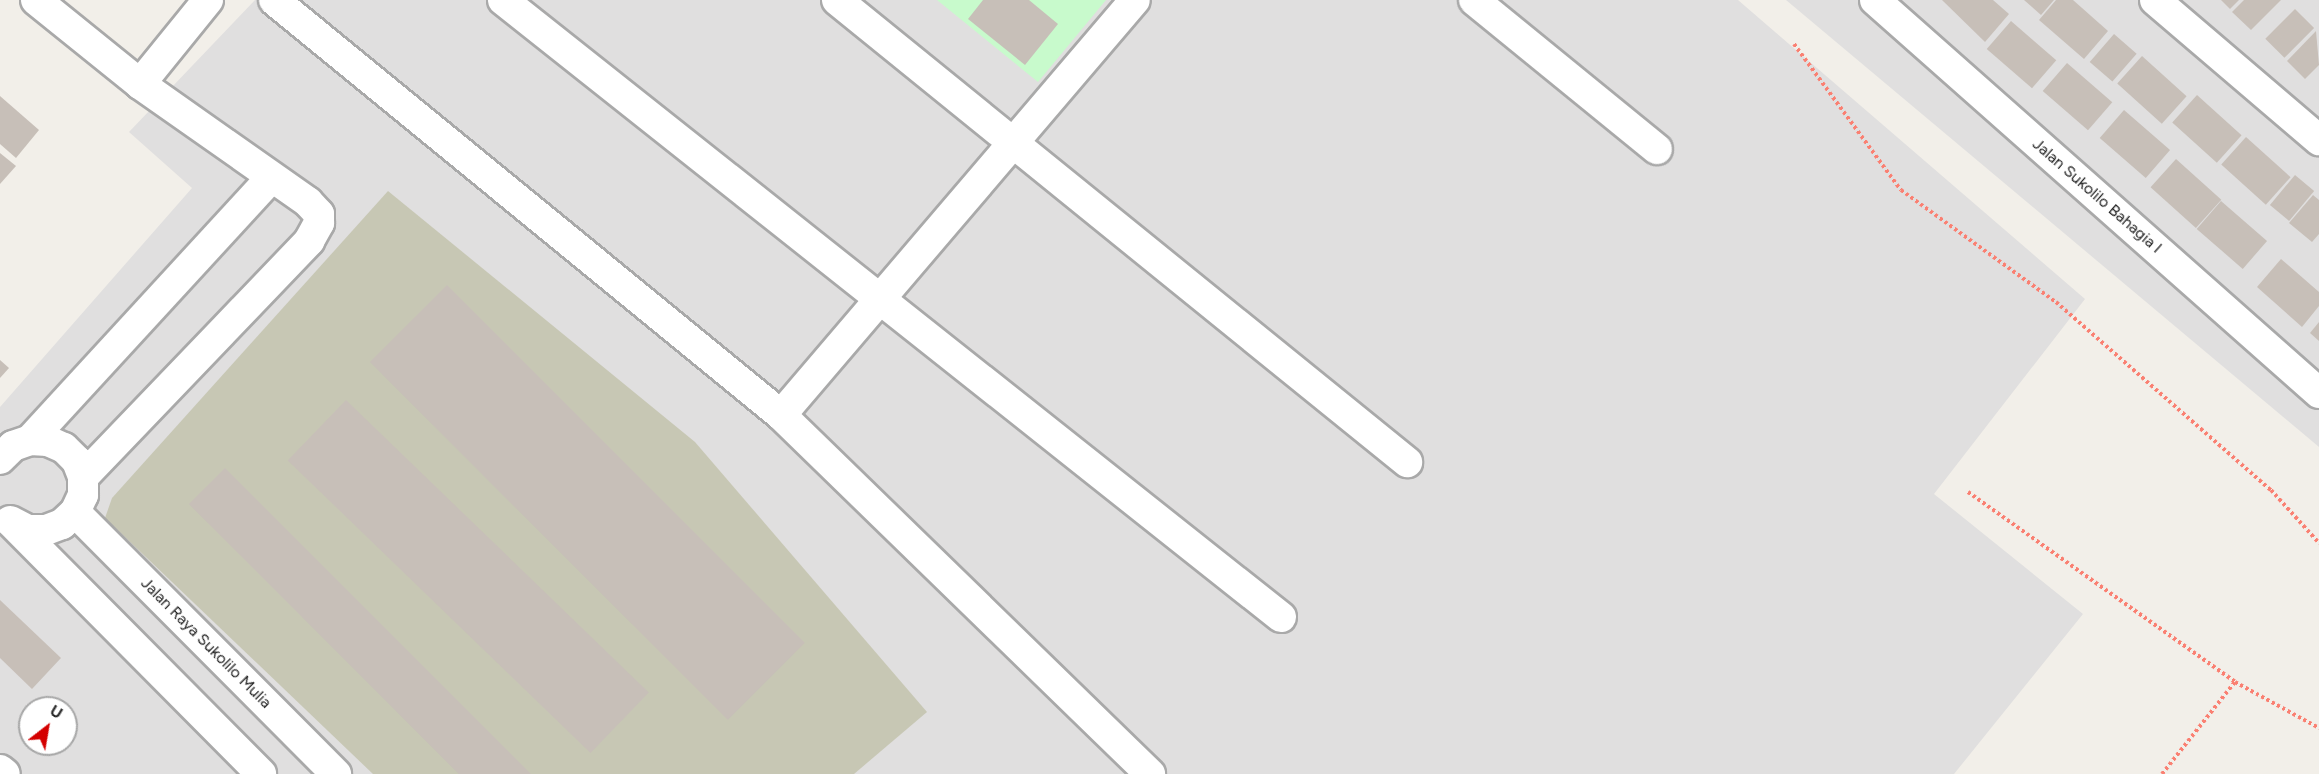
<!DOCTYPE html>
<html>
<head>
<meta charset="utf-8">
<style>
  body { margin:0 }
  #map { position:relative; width:2319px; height:774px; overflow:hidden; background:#f2efe9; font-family:Figtree,sans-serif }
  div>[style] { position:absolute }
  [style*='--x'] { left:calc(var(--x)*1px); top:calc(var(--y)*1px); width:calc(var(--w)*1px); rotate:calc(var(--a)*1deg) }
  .residential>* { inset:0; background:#e0dfdf }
  .construction>* { inset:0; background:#c7c7b4 }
  .park>* { inset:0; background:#c8facc }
  .building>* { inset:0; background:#c7bfb8; transform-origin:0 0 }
  .path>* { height:4px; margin-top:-2px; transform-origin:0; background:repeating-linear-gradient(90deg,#fa8072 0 3px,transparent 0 6px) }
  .roads { filter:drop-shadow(2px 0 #a9a9a9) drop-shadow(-2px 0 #a9a9a9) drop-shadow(0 2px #a9a9a9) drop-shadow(0 -2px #a9a9a9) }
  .street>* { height:30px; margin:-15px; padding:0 15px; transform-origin:15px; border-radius:15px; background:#fff }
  span { translate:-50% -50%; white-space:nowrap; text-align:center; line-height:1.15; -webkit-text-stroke:4.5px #fff; paint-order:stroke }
  .street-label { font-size:16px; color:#222 }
  .north { position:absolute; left:18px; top:696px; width:60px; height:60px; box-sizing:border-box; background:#fff; border:2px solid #a7a7a7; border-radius:50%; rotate:31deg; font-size:16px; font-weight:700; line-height:24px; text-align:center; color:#222 }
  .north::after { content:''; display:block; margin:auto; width:21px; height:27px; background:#d40000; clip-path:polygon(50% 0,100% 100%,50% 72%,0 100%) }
</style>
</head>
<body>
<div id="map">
  <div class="residential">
    <div style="clip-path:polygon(evenodd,255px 0,1738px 0,2085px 299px,1934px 494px,2083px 614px,1954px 774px,0 774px,0 407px,192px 188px,129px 132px,255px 0,30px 708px,66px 708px,66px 744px,30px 744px,30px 708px)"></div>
    <div style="clip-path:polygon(1786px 0,2319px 0,2319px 447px)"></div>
  </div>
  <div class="construction">
    <div style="clip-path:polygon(388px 191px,695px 442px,927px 712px,854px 774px,373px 774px,105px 518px,112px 498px)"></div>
  </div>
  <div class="park">
    <div style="clip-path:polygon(937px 0,1106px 0,1038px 82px)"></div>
  </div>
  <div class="building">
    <div style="clip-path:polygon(983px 0,1029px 0,1058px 24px,1025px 65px,968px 19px)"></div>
    <div style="clip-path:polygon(1942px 0,1993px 0,2009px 14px,1985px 42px)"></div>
    <div style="clip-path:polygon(2024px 0,2054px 0,2041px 15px)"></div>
    <div style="clip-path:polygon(2056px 0,2073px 0,2108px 31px,2084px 59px,2039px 20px)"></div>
    <div style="clip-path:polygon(2221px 0,2239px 0,2230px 9px)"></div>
    <div style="clip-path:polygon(2244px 0,2281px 0,2251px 30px,2232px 12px)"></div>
    <div style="left:2295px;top:9px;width:27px;height:42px;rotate:45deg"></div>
    <div style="left:2011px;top:21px;width:60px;height:37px;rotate:41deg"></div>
    <div style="clip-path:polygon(2316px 31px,2319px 65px,2305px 79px,2287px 61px)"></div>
    <div style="left:2114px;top:34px;width:30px;height:37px;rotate:41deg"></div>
    <div style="left:2142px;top:56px;width:60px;height:37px;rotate:42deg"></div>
    <div style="left:2067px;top:63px;width:60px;height:37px;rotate:41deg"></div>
    <div style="left:2197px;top:95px;width:60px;height:37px;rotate:42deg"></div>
    <div style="clip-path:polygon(0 96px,39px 130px,16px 158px,0 144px)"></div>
    <div style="left:2124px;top:110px;width:61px;height:37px;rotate:41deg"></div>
    <div style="left:2246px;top:137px;width:60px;height:37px;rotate:42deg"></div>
    <div style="clip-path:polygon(0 153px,16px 166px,0 184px)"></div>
    <div style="left:2176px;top:159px;width:61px;height:38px;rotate:42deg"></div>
    <div style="left:2295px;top:175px;width:25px;height:39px;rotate:40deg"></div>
    <div style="clip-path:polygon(2313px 195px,2319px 200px,2319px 234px,2312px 242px,2289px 223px)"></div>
    <div style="left:2221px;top:201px;width:61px;height:37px;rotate:41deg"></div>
    <div style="clip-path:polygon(2281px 259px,2319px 292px,2319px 306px,2302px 327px,2257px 287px)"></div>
    <div style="left:447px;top:285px;width:506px;height:109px;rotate:45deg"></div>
    <div style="clip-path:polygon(2319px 322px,2319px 341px,2310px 333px)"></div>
    <div style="clip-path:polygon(0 360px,9px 368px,0 378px)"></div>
    <div style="left:346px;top:400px;width:421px;height:84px;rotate:44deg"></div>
    <div style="left:225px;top:468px;width:436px;height:51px;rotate:45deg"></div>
    <div style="clip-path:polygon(0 600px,61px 658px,32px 689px,0 658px)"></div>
  </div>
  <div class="path">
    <div style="--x:1794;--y:44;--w:181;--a:53.8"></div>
    <div style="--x:1901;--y:190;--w:191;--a:35.9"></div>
    <div style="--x:2056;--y:302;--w:286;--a:41.2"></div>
    <div style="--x:2271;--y:490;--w:72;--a:47.8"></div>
    <div style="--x:1968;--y:492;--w:328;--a:35.4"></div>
    <div style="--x:2235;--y:682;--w:96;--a:28.7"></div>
    <div style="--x:2162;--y:774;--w:117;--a:-51.6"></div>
  </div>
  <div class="roads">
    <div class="street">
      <div style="--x:36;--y:0;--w:134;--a:38.9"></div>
      <div style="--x:140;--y:84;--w:108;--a:-51"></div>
      <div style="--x:274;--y:0;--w:655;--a:39.3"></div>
      <div style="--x:781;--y:415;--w:515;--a:44.21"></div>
      <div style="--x:503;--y:0;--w:993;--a:38.42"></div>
      <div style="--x:837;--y:0;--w:734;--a:39.03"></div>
      <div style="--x:1474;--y:0;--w:236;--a:39.2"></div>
      <div style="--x:1875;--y:0;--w:593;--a:41.51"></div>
      <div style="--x:2155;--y:0;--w:216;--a:40.5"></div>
      <div style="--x:781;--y:415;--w:545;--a:-49.54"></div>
      <div style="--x:30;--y:440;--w:356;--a:-47.4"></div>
      <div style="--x:0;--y:459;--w:18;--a:-45"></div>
      <div style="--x:13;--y:446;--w:18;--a:-19"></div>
      <div style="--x:30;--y:440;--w:18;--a:3"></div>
      <div style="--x:48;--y:441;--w:17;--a:24"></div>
      <div style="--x:64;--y:448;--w:18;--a:45"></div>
      <div style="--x:77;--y:461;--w:17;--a:69"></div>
      <div style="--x:83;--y:477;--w:18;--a:90"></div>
      <div style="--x:83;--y:495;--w:19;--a:115"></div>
      <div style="--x:75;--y:512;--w:18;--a:137"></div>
      <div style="--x:62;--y:524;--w:17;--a:159"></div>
      <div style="--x:46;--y:530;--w:18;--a:180"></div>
      <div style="--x:28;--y:530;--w:20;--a:-153"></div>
      <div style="--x:83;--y:477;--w:327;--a:-46.2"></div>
      <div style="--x:309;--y:241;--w:21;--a:-61"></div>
      <div style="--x:319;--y:223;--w:9;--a:-90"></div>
      <div style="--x:319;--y:214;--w:16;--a:-133"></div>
      <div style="--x:308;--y:202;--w:205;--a:-144.9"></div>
      <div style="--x:75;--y:512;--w:370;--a:45.1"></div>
      <div style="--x:11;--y:522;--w:355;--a:45.2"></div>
      <div style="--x:0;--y:770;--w:6;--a:39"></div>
    </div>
  </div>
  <div class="street-label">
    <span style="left:2097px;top:196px;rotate:41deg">Jalan Sukolilo Bahagia I</span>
    <span style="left:206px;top:643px;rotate:45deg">Jalan Raya Sukolilo Mulia</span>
  </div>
  <div class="north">U</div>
</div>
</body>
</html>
